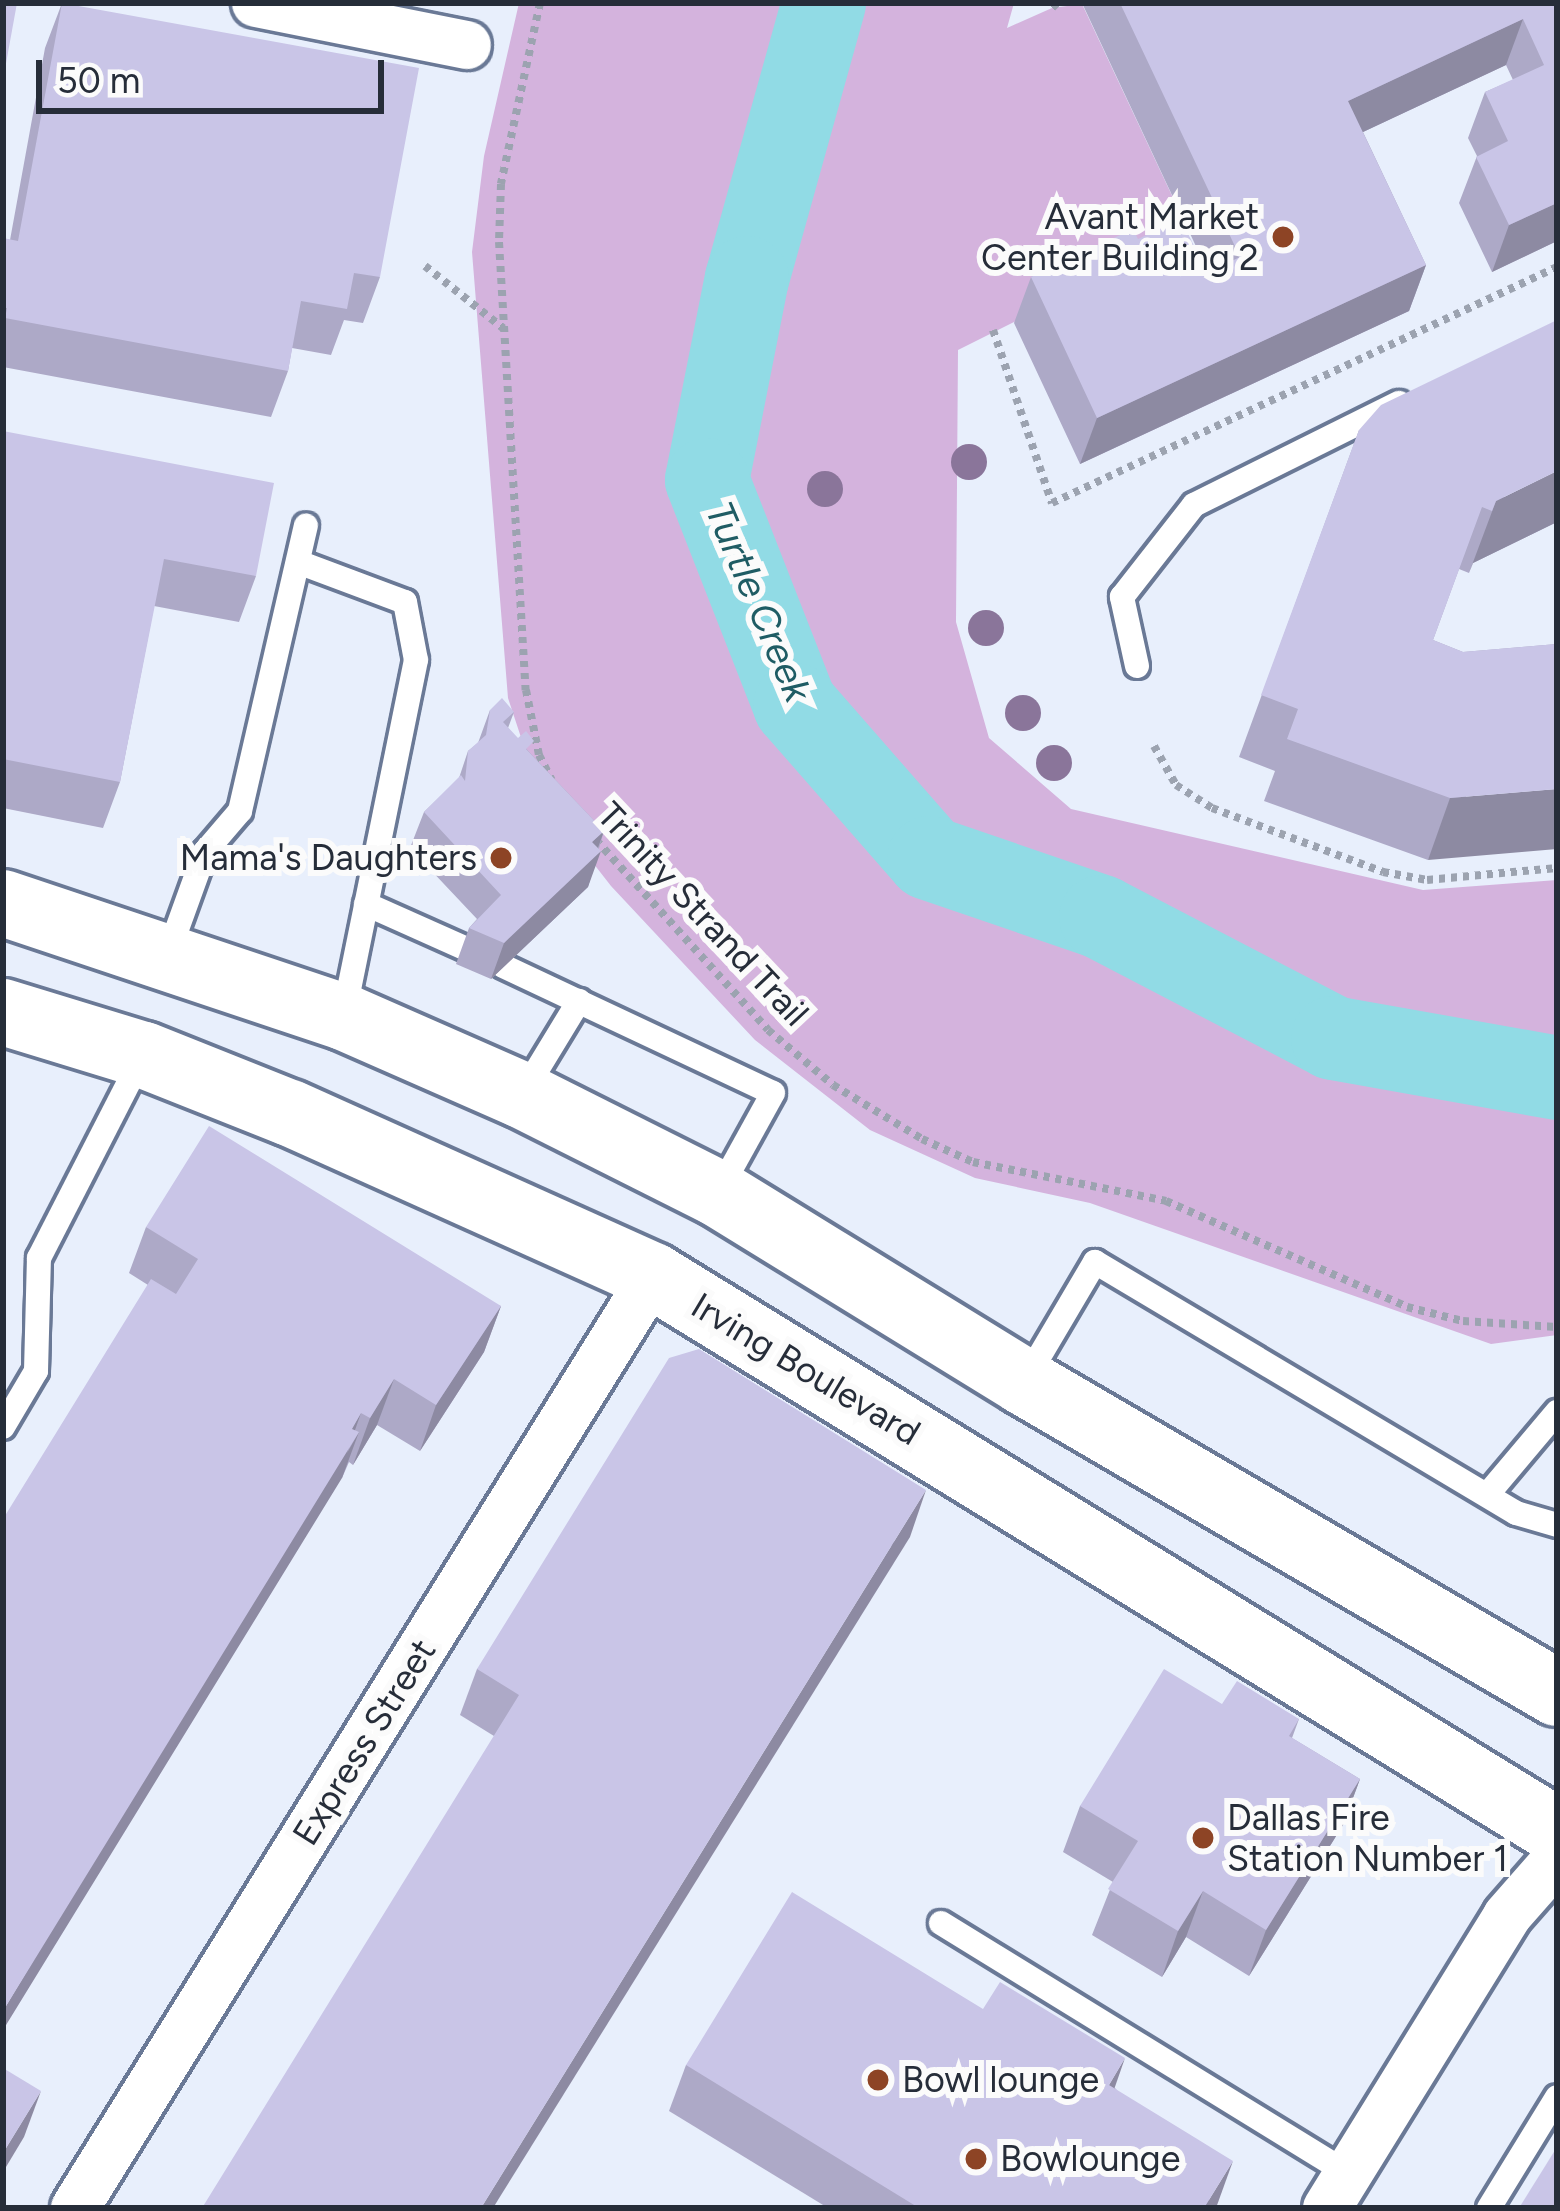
<!DOCTYPE html>
<html>
<head>
<meta charset="utf-8">
<style>
  body { margin:0 }
  #map { position:relative; width:1560px; height:2211px; overflow:hidden; background:#e8effc; font-family:Figtree,sans-serif }
  div>[style] { position:absolute }
  [style*='--x'] { left:calc(var(--x)*1px); top:calc(var(--y)*1px); width:calc(var(--w)*1px); rotate:calc(var(--a)*1deg) }
  .green>* { inset:0; background:#d4b3dd }
  .river>* { height:84px; margin:-42px; padding:0 42px; transform-origin:42px; border-radius:42px; background:#91dbe5 }
  .path>* { height:8px; margin-top:-4px; transform-origin:0; background:repeating-linear-gradient(90deg,#9ca3b0 0 6px,transparent 0 12px) }
  .roads { filter:drop-shadow(3px 0 #6a7996) drop-shadow(-3px 0 #6a7996) drop-shadow(0 3px #6a7996) drop-shadow(0 -3px #6a7996) }
  .lane>* { height:24px; margin:-12px; padding:0 12px; transform-origin:12px; border-radius:12px; background:#fff }
  .street>* { height:48px; margin:-24px; padding:0 24px; transform-origin:24px; border-radius:24px; background:#fff }
  .secondary>* { height:66px; margin:-33px; padding:0 33px; transform-origin:33px; border-radius:33px; background:#fff }
  .trees>* { width:36px; height:36px; margin:-18px; border-radius:50%; background:#8a759a }
  .wall>* { inset:0; background:#ada9c7 }
  .shaded-wall>* { inset:0; background:#8d8aa2 }
  .building>* { inset:0; background:#c9c5e7 }
  .dots>* { width:33px; height:33px; translate:-50% -50%; box-sizing:border-box; border:6px solid #fbfbfb; border-radius:50% }
  span { translate:-50% -50%; white-space:nowrap; text-align:center; line-height:1.15; -webkit-text-stroke:12px #fbfbfb; paint-order:stroke }
  .poi-label { font-size:36px; color:#262d39 }
  .right { translate:-100% -50%; text-align:right }
  .left { translate:0 -50%; text-align:left }
  .street-label { font-size:36px; color:#262d39 }
  .water-label { font-size:39px; color:#1f5c64; font-style:italic }
  .frame { position:absolute; inset:0; border:6px solid #262d39; pointer-events:none }
  .scale { position:absolute; left:36px; top:60px; width:348px; height:54px; box-sizing:border-box; border:6px solid #262d39; border-top:0; padding-left:15px; font-size:36px; line-height:42px; white-space:nowrap; color:#262d39; -webkit-text-stroke:9px #fbfbfb; paint-order:stroke }
</style>
</head>
<body>
<div id="map">
  <div class="green">
    <div style="clip-path:polygon(519px 3px,1014px 3px,1007px 28px,1052px 8px,1082px 4px,1190px 234px,958px 350px,956px 622px,989px 738px,1071px 809px,1423px 890px,1557px 880px,1557px 1335px,1491px 1344px,1090px 1203px,975px 1178px,870px 1130px,755px 1040px,611px 886px,540px 795px,508px 698px,472px 252px,484px 156px)"></div>
  </div>
  <div class="river">
    <div style="--x:824;--y:3;--w:286;--a:105.6"></div>
    <div style="--x:747;--y:278;--w:206;--a:101.2"></div>
    <div style="--x:707;--y:480;--w:242;--a:68.6"></div>
    <div style="--x:795;--y:705;--w:203;--a:48.8"></div>
    <div style="--x:929;--y:858;--w:182;--a:18.9"></div>
    <div style="--x:1101;--y:917;--w:262;--a:27.5"></div>
    <div style="--x:1333;--y:1038;--w:228;--a:10.1"></div>
  </div>
  <div class="path">
    <div style="--x:540;--y:3;--w:185;--a:102.2"></div>
    <div style="--x:501;--y:184;--w:58;--a:92"></div>
    <div style="--x:499;--y:242;--w:449;--a:86.6"></div>
    <div style="--x:526;--y:690;--w:66;--a:78.7"></div>
    <div style="--x:539;--y:755;--w:28;--a:63"></div>
    <div style="--x:1052;--y:8;--w:7;--a:-45"></div>
    <div style="--x:425;--y:266;--w:100;--a:38.5"></div>
    <div style="--x:993;--y:330;--w:183;--a:71.2"></div>
    <div style="--x:1052;--y:503;--w:557;--a:-25.05"></div>
    <div style="--x:1154;--y:746;--w:45;--a:60.6"></div>
    <div style="--x:1176;--y:785;--w:43;--a:32.6"></div>
    <div style="--x:1212;--y:808;--w:183;--a:20.5"></div>
    <div style="--x:1383;--y:872;--w:45;--a:10.3"></div>
    <div style="--x:1427;--y:880;--w:131;--a:-5.3"></div>
    <div style="--x:596;--y:840;--w:256;--a:47.8"></div>
    <div style="--x:768;--y:1030;--w:85;--a:40.2"></div>
    <div style="--x:833;--y:1085;--w:104;--a:31.2"></div>
    <div style="--x:922;--y:1139;--w:56;--a:24.3"></div>
    <div style="--x:973;--y:1162;--w:197;--a:11.4"></div>
    <div style="--x:1166;--y:1201;--w:263;--a:23.7"></div>
    <div style="--x:1407;--y:1307;--w:58;--a:14"></div>
    <div style="--x:1463;--y:1321;--w:94;--a:3.7"></div>
  </div>
  <div class="roads">
    <div class="lane">
      <div style="--x:298;--y:562;--w:114;--a:20.5"></div>
      <div style="--x:405;--y:602;--w:59;--a:79.3"></div>
      <div style="--x:416;--y:660;--w:361;--a:101.5"></div>
      <div style="--x:1137;--y:666;--w:71;--a:-102.3"></div>
      <div style="--x:1122;--y:597;--w:117;--a:-52"></div>
      <div style="--x:1194;--y:505;--w:229;--a:-26.5"></div>
      <div style="--x:366;--y:904;--w:113;--a:24.1"></div>
      <div style="--x:168;--y:954;--w:109;--a:-70.1"></div>
      <div style="--x:205;--y:852;--w:54;--a:-49.5"></div>
      <div style="--x:240;--y:811;--w:293;--a:-77"></div>
      <div style="--x:503;--y:966;--w:298;--a:25.2"></div>
      <div style="--x:773;--y:1093;--w:112;--a:118.9"></div>
      <div style="--x:523;--y:1093;--w:108;--a:-58.7"></div>
      <div style="--x:1026;--y:1379;--w:136;--a:-59.5"></div>
      <div style="--x:1095;--y:1262;--w:490;--a:30.8"></div>
      <div style="--x:1516;--y:1513;--w:43;--a:16.3"></div>
      <div style="--x:3;--y:1427;--w:65;--a:-59.5"></div>
      <div style="--x:36;--y:1371;--w:113;--a:-88.5"></div>
      <div style="--x:39;--y:1258;--w:226;--a:-62.9"></div>
      <div style="--x:1487;--y:1495;--w:109;--a:-49.9"></div>
      <div style="--x:941;--y:1923;--w:478;--a:31.6"></div>
      <div style="--x:1489;--y:2208;--w:130;--a:-58.5"></div>
    </div>
    <div class="street">
      <div style="--x:256;--y:3;--w:215;--a:11.3"></div>
      <div style="--x:75;--y:2208;--w:1097;--a:-58.19"></div>
      <div style="--x:1327;--y:2208;--w:343;--a:-58.3"></div>
      <div style="--x:1507;--y:1916;--w:76;--a:-48.7"></div>
    </div>
    <div class="secondary">
      <div style="--x:3;--y:903;--w:360;--a:18.5"></div>
      <div style="--x:344;--y:1017;--w:194;--a:23.7"></div>
      <div style="--x:522;--y:1095;--w:218;--a:26.7"></div>
      <div style="--x:717;--y:1193;--w:361;--a:31.6"></div>
      <div style="--x:1024;--y:1382;--w:617;--a:30.26"></div>
      <div style="--x:3;--y:1012;--w:147;--a:17"></div>
      <div style="--x:144;--y:1055;--w:157;--a:21.7"></div>
      <div style="--x:290;--y:1113;--w:398;--a:24.2"></div>
      <div style="--x:653;--y:1276;--w:1061;--a:31.55"></div>
    </div>
  </div>
  <div class="trees">
    <div style="left:969px;top:462px"></div>
    <div style="left:825px;top:489px"></div>
    <div style="left:986px;top:628px"></div>
    <div style="left:1023px;top:713px"></div>
    <div style="left:1054px;top:763px"></div>
  </div>
  <div class="wall">
    <div style="clip-path:polygon(62px 3px,380px 277px,363px 323px,344px 320px,331px 355px,292px 348px,288px 371px,271px 417px,3px 367px,3px 238px,10px 240px,45px 48px)"></div>
    <div style="clip-path:polygon(1082px 3px,1557px 3px,1557px 241px,1492px 272px,1459px 203px,1477px 156px,1468px 138px,1485px 92px,1513px 80px,1506px 65px,1363px 132px,1426px 265px,1409px 311px,1080px 464px,1014px 323px,1031px 277px,1138px 239px,1208px 272px)"></div>
    <div style="clip-path:polygon(1359px 430px,1557px 522px,1473px 563px,1469px 573px,1459px 569px,1433px 640px,1463px 652px,1557px 644px,1428px 860px,1264px 801px,1275px 771px,1239px 757px)"></div>
    <div style="clip-path:polygon(3px 431px,256px 576px,239px 622px,154px 606px,120px 782px,103px 828px,3px 808px)"></div>
    <div style="clip-path:polygon(490px 710px,514px 712px,508px 728px,530px 753px,604px 831px,588px 887px,491px 979px,456px 964px,469px 928px,477px 919px,410px 848px,424px 812px,459px 778px,468px 751px,478px 743px)"></div>
    <div style="clip-path:polygon(146px 1227px,501px 1306px,484px 1352px,420px 1451px,377px 1425px,353px 1465px,349px 1462px,342px 1478px,148px 1285px,129px 1273px)"></div>
    <div style="clip-path:polygon(910px 1537px,494px 1736px,460px 1715px,477px 1669px)"></div>
    <div style="clip-path:polygon(1222px 1704px,1299px 1719px,1292px 1738px,1360px 1779px,1343px 1825px,1249px 1976px,1186px 1937px,1162px 1977px,1092px 1935px,1113px 1882px,1063px 1852px,1080px 1806px)"></div>
    <div style="clip-path:polygon(686px 2065px,1115px 2088px,1216px 2208px,828px 2208px,669px 2111px)"></div>
  </div>
  <div class="shaded-wall">
    <div style="clip-path:polygon(1523px 19px,1506px 65px,1331px 147px,1348px 101px)"></div>
    <div style="clip-path:polygon(1557px 203px,1557px 241px,1492px 272px,1509px 225px)"></div>
    <div style="clip-path:polygon(1426px 265px,1409px 311px,1080px 464px,1097px 418px)"></div>
    <div style="clip-path:polygon(1557px 471px,1557px 522px,1473px 563px,1469px 573px,1496px 501px)"></div>
    <div style="clip-path:polygon(1557px 789px,1557px 849px,1428px 860px,1450px 798px)"></div>
    <div style="clip-path:polygon(604px 831px,595px 856px,601px 851px,588px 887px,491px 979px,504px 943px,592px 842px)"></div>
    <div style="clip-path:polygon(501px 1306px,484px 1352px,420px 1451px,436px 1405px)"></div>
    <div style="clip-path:polygon(394px 1379px,377px 1425px,353px 1465px,370px 1418px)"></div>
    <div style="clip-path:polygon(361px 1413px,347px 1453px,359px 1432px,342px 1478px,3px 2030px,3px 2011px)"></div>
    <div style="clip-path:polygon(926px 1490px,910px 1537px,493px 2208px,481px 2208px)"></div>
    <div style="clip-path:polygon(1360px 1779px,1343px 1825px,1249px 1976px,1266px 1930px)"></div>
    <div style="clip-path:polygon(1203px 1891px,1186px 1937px,1162px 1977px,1178px 1931px)"></div>
    <div style="clip-path:polygon(1125px 2058px,1109px 2104px,1109px 2085px)"></div>
    <div style="clip-path:polygon(41px 2091px,24px 2137px,3px 2172px,3px 2153px)"></div>
    <div style="clip-path:polygon(1233px 2161px,1216px 2208px,1204px 2208px)"></div>
  </div>
  <div class="building">
    <div style="clip-path:polygon(3px 3px,17px 3px,3px 80px)"></div>
    <div style="clip-path:polygon(62px 3px,419px 68px,380px 277px,354px 273px,347px 309px,301px 301px,288px 371px,5px 318px,7px 308px,3px 308px,3px 238px,18px 241px)"></div>
    <div style="clip-path:polygon(1120px 3px,1557px 3px,1557px 203px,1509px 225px,1476px 157px,1508px 141px,1485px 92px,1544px 65px,1523px 19px,1348px 101px,1426px 265px,1097px 418px,1031px 277px,1133px 229px,1138px 239px,1181px 219px,1207px 273px,1240px 257px)"></div>
    <div style="clip-path:polygon(1557px 320px,1557px 471px,1496px 501px,1492px 511px,1482px 507px,1433px 640px,1463px 652px,1557px 644px,1557px 789px,1450px 798px,1287px 739px,1298px 709px,1261px 695px,1359px 430px,1381px 405px)"></div>
    <div style="clip-path:polygon(3px 431px,274px 483px,256px 576px,164px 559px,120px 782px,3px 759px)"></div>
    <div style="clip-path:polygon(502px 698px,514px 712px,503px 722px,518px 738px,526px 731px,534px 741px,526px 749px,604px 831px,592px 842px,601px 851px,504px 943px,469px 928px,501px 895px,424px 812px,461px 775px,465px 781px,468px 751px,486px 735px,490px 710px)"></div>
    <div style="clip-path:polygon(209px 1126px,501px 1306px,436px 1405px,394px 1379px,370px 1418px,361px 1413px,352px 1429px,359px 1432px,3px 2011px,3px 1519px,151px 1279px,176px 1294px,198px 1259px,146px 1227px)"></div>
    <div style="clip-path:polygon(699px 1349px,926px 1490px,481px 2208px,202px 2208px,519px 1695px,477px 1669px,669px 1358px)"></div>
    <div style="clip-path:polygon(1164px 1669px,1222px 1704px,1237px 1681px,1299px 1719px,1289px 1736px,1360px 1779px,1266px 1930px,1203px 1891px,1178px 1931px,1108px 1889px,1138px 1841px,1080px 1806px)"></div>
    <div style="clip-path:polygon(792px 1892px,983px 2009px,1000px 1982px,1125px 2058px,1109px 2085px,1233px 2161px,1204px 2208px,919px 2208px,686px 2065px)"></div>
    <div style="clip-path:polygon(3px 2068px,41px 2091px,3px 2153px)"></div>
    <div style="clip-path:polygon(1557px 2147px,1557px 2208px,1519px 2208px)"></div>
  </div>
  <div class="dots">
    <div style="left:1283px;top:237px;background:#8d4425"></div>
    <div style="left:501px;top:858px;background:#8d4425"></div>
    <div style="left:1203px;top:1838px;background:#8d4425"></div>
    <div style="left:878px;top:2080px;background:#8d4425"></div>
    <div style="left:976px;top:2159px;background:#8d4425"></div>
  </div>
  <div class="poi-label">
    <span class="right" style="left:1259px;top:237px">Avant Market<br>Center Building 2</span>
    <span class="right" style="left:477px;top:858px">Mama's Daughters</span>
    <span class="left" style="left:1227px;top:1838px">Dallas Fire<br>Station Number 1</span>
    <span class="left" style="left:902px;top:2080px">Bowl lounge</span>
    <span class="left" style="left:1000px;top:2159px">Bowlounge</span>
  </div>
  <div class="street-label">
    <span style="left:703px;top:914px;rotate:47deg">Trinity Strand Trail</span>
    <span style="left:806px;top:1369px;rotate:31deg">Irving Boulevard</span>
    <span style="left:364px;top:1742px;rotate:-58deg">Express Street</span>
  </div>
  <div class="water-label">
    <span style="left:758px;top:602px;rotate:67deg">Turtle Creek</span>
  </div>
  <div class="frame"></div>
  <div class="scale">50 m</div>
</div>
</body>
</html>
